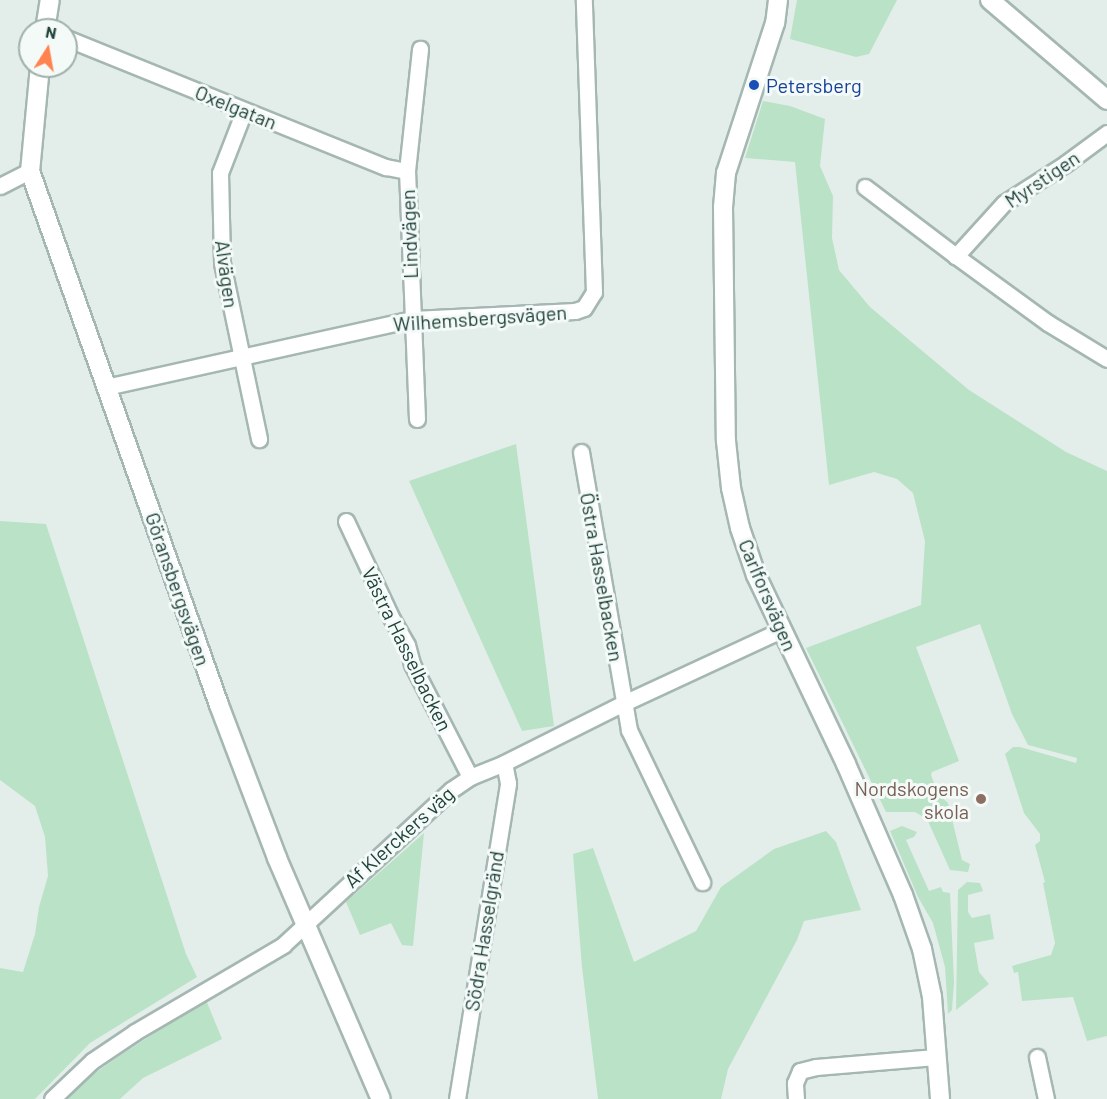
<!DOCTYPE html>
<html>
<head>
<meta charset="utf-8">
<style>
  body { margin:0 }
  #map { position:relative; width:1107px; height:1099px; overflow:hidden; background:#e3eeea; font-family:Barlow,sans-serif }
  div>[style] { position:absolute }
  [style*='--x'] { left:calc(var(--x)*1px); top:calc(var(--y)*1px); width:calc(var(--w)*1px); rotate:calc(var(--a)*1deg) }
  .green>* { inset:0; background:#bae2c6 }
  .roads { filter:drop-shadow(2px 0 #a5b7b2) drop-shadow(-2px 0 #a5b7b2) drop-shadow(0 2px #a5b7b2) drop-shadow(0 -2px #a5b7b2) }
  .street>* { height:15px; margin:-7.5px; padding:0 7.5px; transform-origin:7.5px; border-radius:7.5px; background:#fff }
  .secondary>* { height:18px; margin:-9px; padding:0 9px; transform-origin:9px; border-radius:9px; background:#fff }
  .dots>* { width:16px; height:16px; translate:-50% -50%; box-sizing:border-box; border:3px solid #f4faf7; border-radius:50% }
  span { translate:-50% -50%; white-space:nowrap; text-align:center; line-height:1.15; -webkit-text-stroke:6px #f4faf7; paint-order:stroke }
  .transit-label { font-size:20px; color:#164399 }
  .left { translate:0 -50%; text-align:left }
  .street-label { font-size:20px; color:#20423a }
  .education-label { font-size:20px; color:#785e54 }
  .right { translate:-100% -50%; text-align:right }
  .north { position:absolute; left:18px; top:18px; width:60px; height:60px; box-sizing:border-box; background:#f4faf7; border:2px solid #9fb0ab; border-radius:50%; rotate:11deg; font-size:16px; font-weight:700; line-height:24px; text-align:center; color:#20423a }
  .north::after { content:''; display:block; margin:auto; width:21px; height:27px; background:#ff8351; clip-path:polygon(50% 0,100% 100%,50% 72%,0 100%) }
</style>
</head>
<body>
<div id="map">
  <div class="green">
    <div style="clip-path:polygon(797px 0,897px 0,869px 54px,856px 57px,790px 39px)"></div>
    <div style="clip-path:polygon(763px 101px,790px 106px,825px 119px,820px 166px,833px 196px,832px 238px,839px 270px,870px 307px,969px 390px,1066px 452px,1107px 471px,1107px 1036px,1087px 1041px,1073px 997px,1022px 1001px,1018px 972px,1014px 973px,1012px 966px,1051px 955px,1055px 943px,1043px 883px,1045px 882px,1035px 845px,1040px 841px,1040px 834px,1024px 813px,1005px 754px,1013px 747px,1020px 747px,1076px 763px,1077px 758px,1028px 745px,1012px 714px,980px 624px,916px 647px,959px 761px,932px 772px,931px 775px,938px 794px,948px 803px,962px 860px,970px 864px,968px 872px,950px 870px,927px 819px,915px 812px,886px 812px,806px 648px,921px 605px,925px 541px,913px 493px,897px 479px,874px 472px,829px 485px,795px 162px,745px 158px)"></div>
    <div style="clip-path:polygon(516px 444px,554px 726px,522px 731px,409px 481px)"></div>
    <div style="clip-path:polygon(0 521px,46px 524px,186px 954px,197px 977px,90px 1043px,35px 1099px,0 1099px,0 968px,23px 972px,35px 934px,39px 907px,48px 876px,45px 837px,35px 806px,0 780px)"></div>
    <div style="clip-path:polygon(902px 826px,917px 832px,914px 837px,906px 840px,929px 891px,941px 887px,943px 892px,950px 893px,954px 982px,952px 1010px,948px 1014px,945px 967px,933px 923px,918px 897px,890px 831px)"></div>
    <div style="clip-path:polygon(826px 831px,836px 842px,861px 910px,804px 921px,797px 940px,728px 1069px,721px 1099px,598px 1099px,582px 967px,573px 854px,593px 848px,634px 962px,696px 931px,721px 887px,774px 849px)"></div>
    <div style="clip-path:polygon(424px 833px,413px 946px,402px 945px,391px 923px,360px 935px,346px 902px)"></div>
    <div style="clip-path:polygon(967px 882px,980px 883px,983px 891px,968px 895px,968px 912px,972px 918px,990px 914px,994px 939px,974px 943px,979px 972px,989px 984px,956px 1010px,958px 890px)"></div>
    <div style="clip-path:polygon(206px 1000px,222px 1039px,143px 1078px,120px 1099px,67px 1099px,88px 1078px,122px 1054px)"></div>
  </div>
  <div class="roads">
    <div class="street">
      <div style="--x:66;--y:38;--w:345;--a:22"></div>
      <div style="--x:386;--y:167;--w:21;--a:11"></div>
      <div style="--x:244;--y:111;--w:66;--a:111.2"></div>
      <div style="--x:220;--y:173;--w:90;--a:88.7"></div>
      <div style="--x:222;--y:263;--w:180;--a:78.1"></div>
      <div style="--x:1107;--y:133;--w:52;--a:143.6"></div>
      <div style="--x:1065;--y:164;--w:72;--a:147.4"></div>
      <div style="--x:1004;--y:203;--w:72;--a:132.2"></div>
      <div style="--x:956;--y:256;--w:114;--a:36.1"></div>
      <div style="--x:1048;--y:323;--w:69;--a:31.4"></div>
      <div style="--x:0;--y:186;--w:34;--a:-27"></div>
      <div style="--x:865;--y:187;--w:114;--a:37.2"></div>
      <div style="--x:106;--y:387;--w:314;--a:-12.5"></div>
      <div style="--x:413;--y:319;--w:162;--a:-2.8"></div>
      <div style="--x:575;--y:311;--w:9;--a:-18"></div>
      <div style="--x:584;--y:308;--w:19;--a:-58"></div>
      <div style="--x:594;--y:292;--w:292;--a:-92"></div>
      <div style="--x:417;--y:419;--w:248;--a:-92.3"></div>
      <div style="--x:407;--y:171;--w:123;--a:-83.9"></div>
      <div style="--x:581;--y:452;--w:282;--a:80.2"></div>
      <div style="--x:629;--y:730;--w:169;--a:64.3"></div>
      <div style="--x:346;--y:521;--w:108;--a:64.9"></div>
      <div style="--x:392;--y:619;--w:30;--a:60"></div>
      <div style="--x:407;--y:645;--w:20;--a:75"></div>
      <div style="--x:412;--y:664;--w:127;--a:62.8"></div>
      <div style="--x:1037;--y:1057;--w:43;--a:77.9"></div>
      <div style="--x:52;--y:1099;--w:55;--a:-43.5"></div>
      <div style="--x:92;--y:1061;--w:52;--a:-34"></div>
      <div style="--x:135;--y:1032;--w:172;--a:-30.4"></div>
      <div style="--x:283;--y:945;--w:229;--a:-42.7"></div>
      <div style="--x:451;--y:790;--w:23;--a:-34"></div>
      <div style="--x:470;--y:777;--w:37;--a:-22"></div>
      <div style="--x:504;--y:763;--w:134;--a:-26.6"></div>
      <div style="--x:624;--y:703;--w:173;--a:-24.9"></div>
      <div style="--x:457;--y:1099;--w:320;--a:-80.8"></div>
      <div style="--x:508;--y:783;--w:20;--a:-101"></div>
      <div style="--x:796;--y:1099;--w:16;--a:-94"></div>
      <div style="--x:795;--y:1083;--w:13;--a:-67"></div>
      <div style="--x:800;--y:1071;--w:16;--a:-14"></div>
      <div style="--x:816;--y:1067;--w:120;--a:-4.8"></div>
    </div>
    <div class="secondary">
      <div style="--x:778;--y:0;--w:23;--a:97"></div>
      <div style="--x:775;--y:23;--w:158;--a:108.1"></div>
      <div style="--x:726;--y:173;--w:34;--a:95"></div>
      <div style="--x:723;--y:207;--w:234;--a:89.3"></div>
      <div style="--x:726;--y:441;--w:47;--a:83.9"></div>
      <div style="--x:731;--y:488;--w:41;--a:77.3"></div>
      <div style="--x:740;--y:528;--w:50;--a:71.2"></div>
      <div style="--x:756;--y:575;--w:209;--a:64.5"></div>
      <div style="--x:846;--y:764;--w:143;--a:66.5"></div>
      <div style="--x:903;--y:895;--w:57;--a:70.6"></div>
      <div style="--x:922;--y:949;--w:49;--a:78.2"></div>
      <div style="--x:932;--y:997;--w:102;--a:85.5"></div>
      <div style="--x:990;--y:0;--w:154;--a:40.5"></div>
      <div style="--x:45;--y:30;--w:30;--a:-81"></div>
      <div style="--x:40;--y:66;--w:105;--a:95.4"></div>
      <div style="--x:30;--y:171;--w:566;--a:70.51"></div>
      <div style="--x:219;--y:705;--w:164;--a:69.2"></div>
      <div style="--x:277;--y:858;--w:262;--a:66.7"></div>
    </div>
  </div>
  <div class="dots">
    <div style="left:754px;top:85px;background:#1a4fb4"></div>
    <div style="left:981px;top:799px;background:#8d6e63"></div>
  </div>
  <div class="transit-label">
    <span class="left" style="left:766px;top:85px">Petersberg</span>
  </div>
  <div class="street-label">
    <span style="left:236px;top:107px;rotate:22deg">Oxelgatan</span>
    <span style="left:1042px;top:179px;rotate:-34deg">Myrstigen</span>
    <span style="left:409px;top:234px;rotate:-92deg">Lindvägen</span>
    <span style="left:227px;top:274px;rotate:82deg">Alvägen</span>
    <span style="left:480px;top:318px;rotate:-4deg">Wilhemsbergsvägen</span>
    <span style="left:602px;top:577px;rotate:80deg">Östra Hasselbacken</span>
    <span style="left:178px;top:589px;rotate:71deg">Göransbergsvägen</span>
    <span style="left:768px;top:595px;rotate:67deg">Carlforsvägen</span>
    <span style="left:407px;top:649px;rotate:64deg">Västra Hasselbacken</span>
    <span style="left:399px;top:837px;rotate:-42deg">Af Klerckers väg</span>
    <span style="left:484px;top:931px;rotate:-81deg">Södra Hasselgränd</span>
  </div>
  <div class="education-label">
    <span class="right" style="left:969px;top:800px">Nordskogens<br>skola</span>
  </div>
  <div class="north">N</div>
</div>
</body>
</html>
